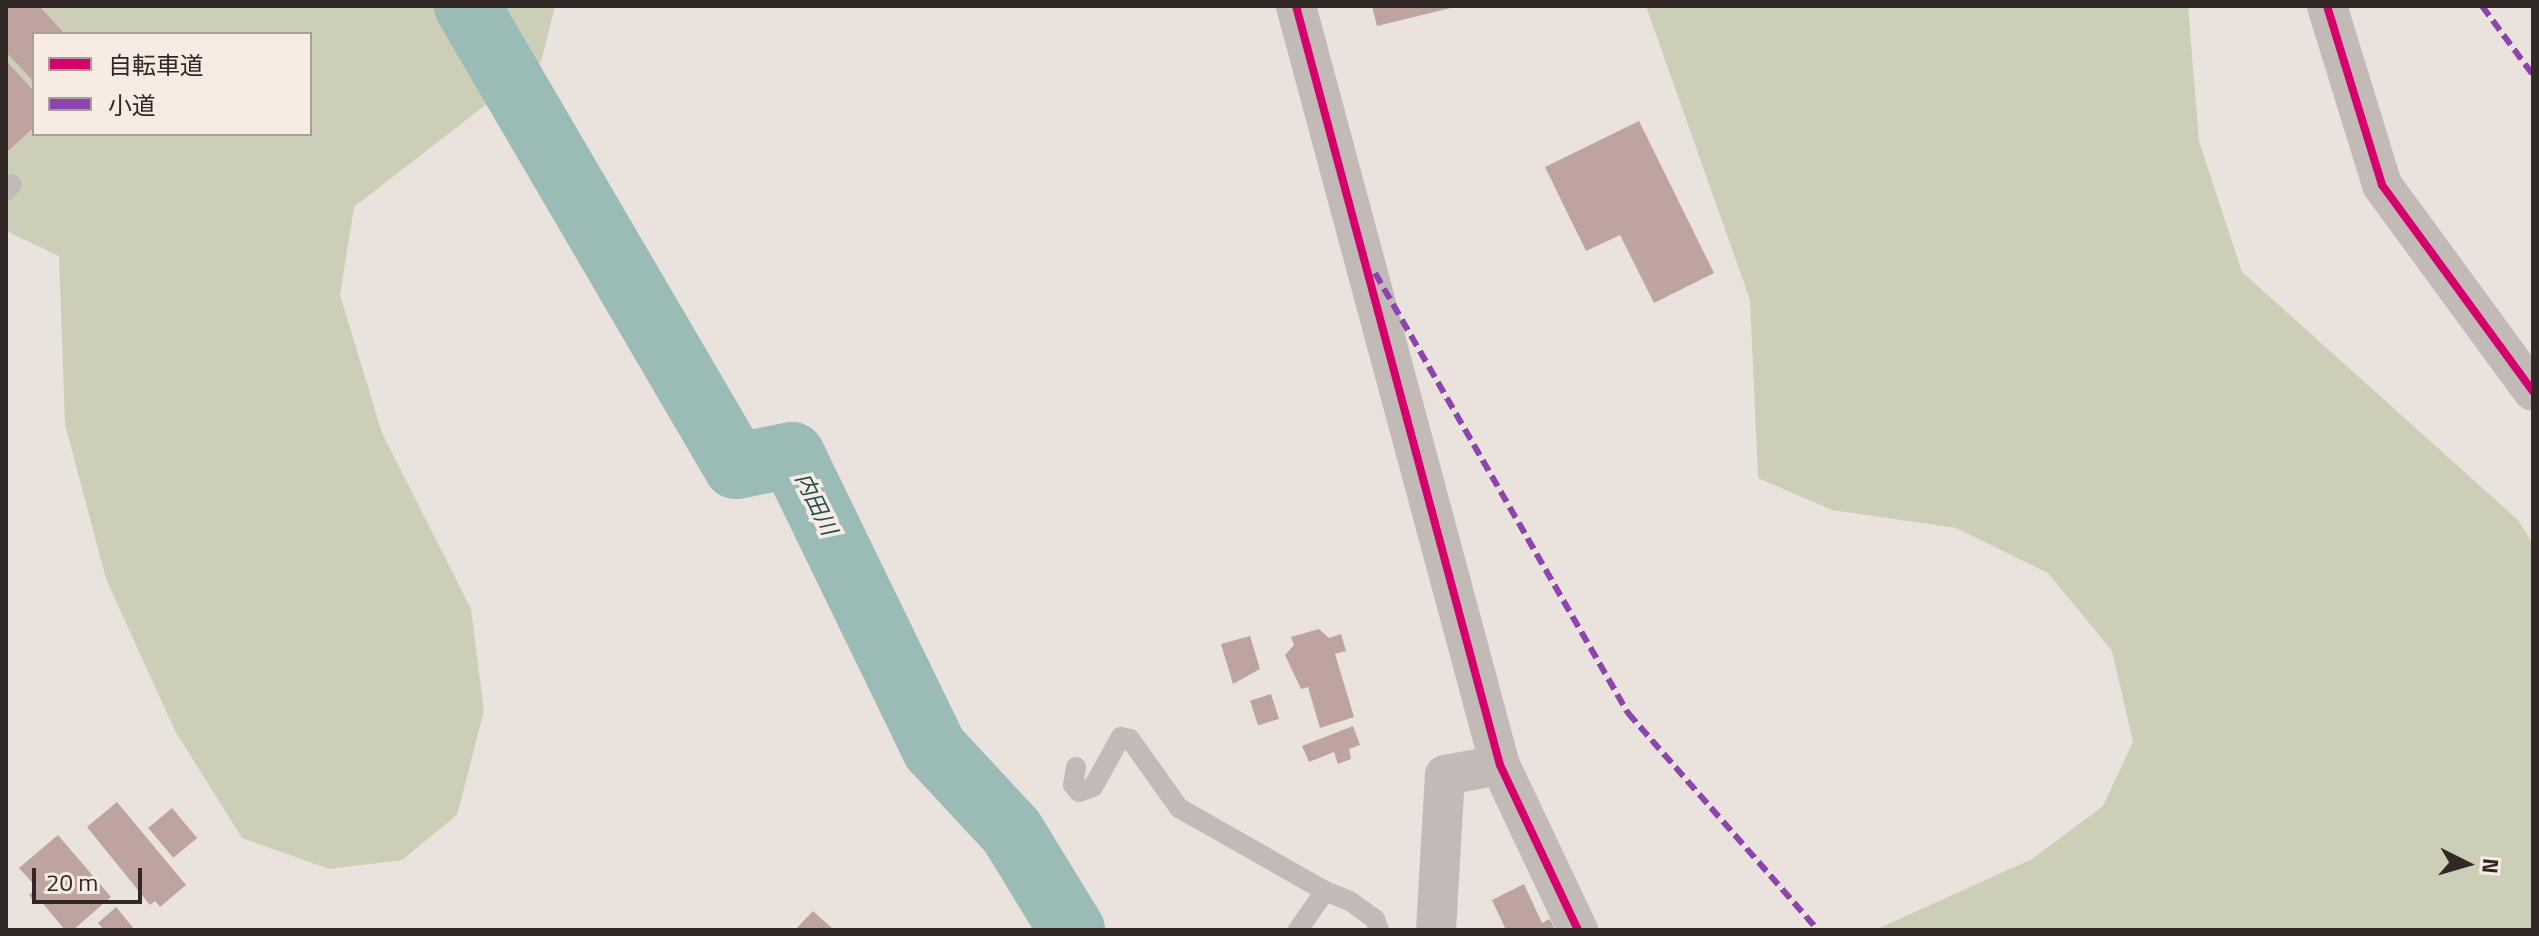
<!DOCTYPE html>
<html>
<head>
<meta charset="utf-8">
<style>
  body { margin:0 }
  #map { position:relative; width:2539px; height:936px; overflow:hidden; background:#eae2dd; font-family:"Titillium Web","Noto Sans JP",sans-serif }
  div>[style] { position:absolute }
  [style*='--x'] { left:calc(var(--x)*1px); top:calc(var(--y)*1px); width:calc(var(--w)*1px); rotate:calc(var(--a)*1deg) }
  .green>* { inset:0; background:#cdceb8 }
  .river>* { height:66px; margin:-33px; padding:0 33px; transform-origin:33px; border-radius:33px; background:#9abbb6 }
  .building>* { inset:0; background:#bda49f; transform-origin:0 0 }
  .lane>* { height:20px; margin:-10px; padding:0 10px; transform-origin:10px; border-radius:10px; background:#c2bab7 }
  .street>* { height:40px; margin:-20px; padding:0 20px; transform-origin:20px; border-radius:20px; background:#c2bab7 }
  .quiet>* { height:6px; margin-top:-3px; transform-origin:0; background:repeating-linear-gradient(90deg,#8e44ad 0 12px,transparent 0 18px) }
  .cycleway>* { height:8px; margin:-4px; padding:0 4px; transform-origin:4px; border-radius:4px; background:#d6006c }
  span { translate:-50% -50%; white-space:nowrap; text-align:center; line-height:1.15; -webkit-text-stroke:7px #f7ebe3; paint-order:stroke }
  .water-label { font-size:22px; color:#1e514d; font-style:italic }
  .frame { position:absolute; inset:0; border:8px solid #322826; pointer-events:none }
  .legend { position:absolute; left:32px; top:32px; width:280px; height:104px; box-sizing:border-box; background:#f7ebe3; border:2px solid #a89d97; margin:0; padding:10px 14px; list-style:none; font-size:24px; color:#322826 }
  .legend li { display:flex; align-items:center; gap:16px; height:40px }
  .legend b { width:40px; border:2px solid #a89d97 }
  .north { position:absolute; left:2427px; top:824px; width:80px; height:80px; -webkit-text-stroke:6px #f7ebe3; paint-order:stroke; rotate:95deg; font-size:22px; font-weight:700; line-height:32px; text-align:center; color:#322826 }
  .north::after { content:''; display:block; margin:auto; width:28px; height:36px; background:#322826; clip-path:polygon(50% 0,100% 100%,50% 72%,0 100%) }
  .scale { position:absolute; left:32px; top:868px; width:110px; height:36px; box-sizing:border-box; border:4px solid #322826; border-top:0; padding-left:10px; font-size:24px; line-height:28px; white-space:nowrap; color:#322826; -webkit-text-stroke:6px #f7ebe3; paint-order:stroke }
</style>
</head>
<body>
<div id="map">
  <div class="green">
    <div style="clip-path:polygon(evenodd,6px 6px,555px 6px,541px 62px,354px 207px,340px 295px,382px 433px,471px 609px,484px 711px,457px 815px,402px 860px,329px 869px,242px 838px,175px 731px,106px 579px,65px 424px,59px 256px,6px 231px,6px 6px,34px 34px,310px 34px,310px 134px,34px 134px,34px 34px)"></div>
    <div style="clip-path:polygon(1646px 6px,2188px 6px,2199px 141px,2242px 272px,2518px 520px,2533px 544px,2533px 930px,1875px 930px,2032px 859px,2103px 806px,2133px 742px,2112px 651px,2048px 573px,1956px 528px,1832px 510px,1758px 478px,1750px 300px)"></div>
  </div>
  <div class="river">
    <div style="--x:467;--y:6;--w:533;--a:59.68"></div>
    <div style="--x:736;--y:466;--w:57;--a:-11.1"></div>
    <div style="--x:792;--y:455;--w:327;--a:64.1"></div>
    <div style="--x:935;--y:749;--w:113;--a:47.1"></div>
    <div style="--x:1012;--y:832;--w:115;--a:58.5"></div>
  </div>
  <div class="building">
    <div style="clip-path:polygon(6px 6px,39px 6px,65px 34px,34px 34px,34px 82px,6px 52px)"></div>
    <div style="clip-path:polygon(1372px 6px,1455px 6px,1455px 7px,1377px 26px)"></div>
    <div style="clip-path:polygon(6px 61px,34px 91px,34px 127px,6px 153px)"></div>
    <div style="clip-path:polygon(1639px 121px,1714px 273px,1654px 303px,1620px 235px,1586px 251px,1545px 167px)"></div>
    <div style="clip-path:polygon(1319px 629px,1329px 638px,1341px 634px,1346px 651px,1335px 654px,1354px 717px,1320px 728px,1308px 687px,1301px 689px,1285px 655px,1294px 645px,1291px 637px)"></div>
    <div style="clip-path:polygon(1250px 636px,1260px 669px,1233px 684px,1221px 644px)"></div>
    <div style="left:1271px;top:694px;width:26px;height:22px;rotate:72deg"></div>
    <div style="clip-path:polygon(1353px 726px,1360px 745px,1349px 749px,1351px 759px,1338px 764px,1334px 752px,1309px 762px,1302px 746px)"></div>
    <div style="clip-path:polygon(117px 802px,186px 885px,160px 907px,155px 901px,150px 905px,87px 827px)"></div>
    <div style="left:172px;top:808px;width:39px;height:31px;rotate:50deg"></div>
    <div style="clip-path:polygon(58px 835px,111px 897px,73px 930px,65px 930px,40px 900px,36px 904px,29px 895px,37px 888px,19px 868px)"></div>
    <div style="clip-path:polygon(1524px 884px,1542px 923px,1550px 919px,1555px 930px,1506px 930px,1492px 900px)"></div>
    <div style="clip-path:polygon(116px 907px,135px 930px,104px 930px,98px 923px)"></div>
    <div style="clip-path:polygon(813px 911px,834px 930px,795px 930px)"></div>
  </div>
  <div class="lane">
    <div style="--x:6;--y:191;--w:9;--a:-49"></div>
    <div style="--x:1076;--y:767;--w:18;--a:99"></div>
    <div style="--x:1073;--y:785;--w:9;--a:49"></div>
    <div style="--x:1079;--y:792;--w:15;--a:-20"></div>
    <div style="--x:1093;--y:787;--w:57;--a:-60.8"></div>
    <div style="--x:1121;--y:737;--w:9;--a:13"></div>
    <div style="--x:1130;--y:739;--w:85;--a:54.6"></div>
    <div style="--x:1179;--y:808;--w:168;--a:29.6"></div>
    <div style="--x:1298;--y:930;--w:47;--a:-55.3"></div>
    <div style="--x:1325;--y:891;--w:27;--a:22"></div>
    <div style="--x:1350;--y:901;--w:31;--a:36"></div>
    <div style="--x:1375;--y:919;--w:12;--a:70"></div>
  </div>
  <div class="street">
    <div style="--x:1296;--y:6;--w:786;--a:74.96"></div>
    <div style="--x:1500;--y:765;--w:183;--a:64.7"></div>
    <div style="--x:2327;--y:6;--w:187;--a:72.9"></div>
    <div style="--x:2382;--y:185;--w:255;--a:53.8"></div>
    <div style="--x:1436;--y:930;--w:155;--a:-86.7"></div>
    <div style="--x:1445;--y:775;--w:56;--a:-10.3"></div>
  </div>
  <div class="quiet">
    <div style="--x:2482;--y:6;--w:86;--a:53.5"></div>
    <div style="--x:1375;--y:273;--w:508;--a:60.1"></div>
    <div style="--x:1628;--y:713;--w:288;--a:48.8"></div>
  </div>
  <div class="cycleway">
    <div style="--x:1296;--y:6;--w:786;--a:74.96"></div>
    <div style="--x:1500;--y:765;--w:183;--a:64.7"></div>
    <div style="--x:2327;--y:6;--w:187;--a:72.9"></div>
    <div style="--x:2382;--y:185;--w:255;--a:53.8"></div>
  </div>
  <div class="water-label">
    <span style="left:816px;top:504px;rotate:64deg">内田川</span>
  </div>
  <div class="frame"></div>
  <ul class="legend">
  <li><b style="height:10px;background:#d6006c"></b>自転車道</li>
  <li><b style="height:10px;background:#8e44ad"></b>小道</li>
  </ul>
  <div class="north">N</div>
  <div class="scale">20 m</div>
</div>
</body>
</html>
